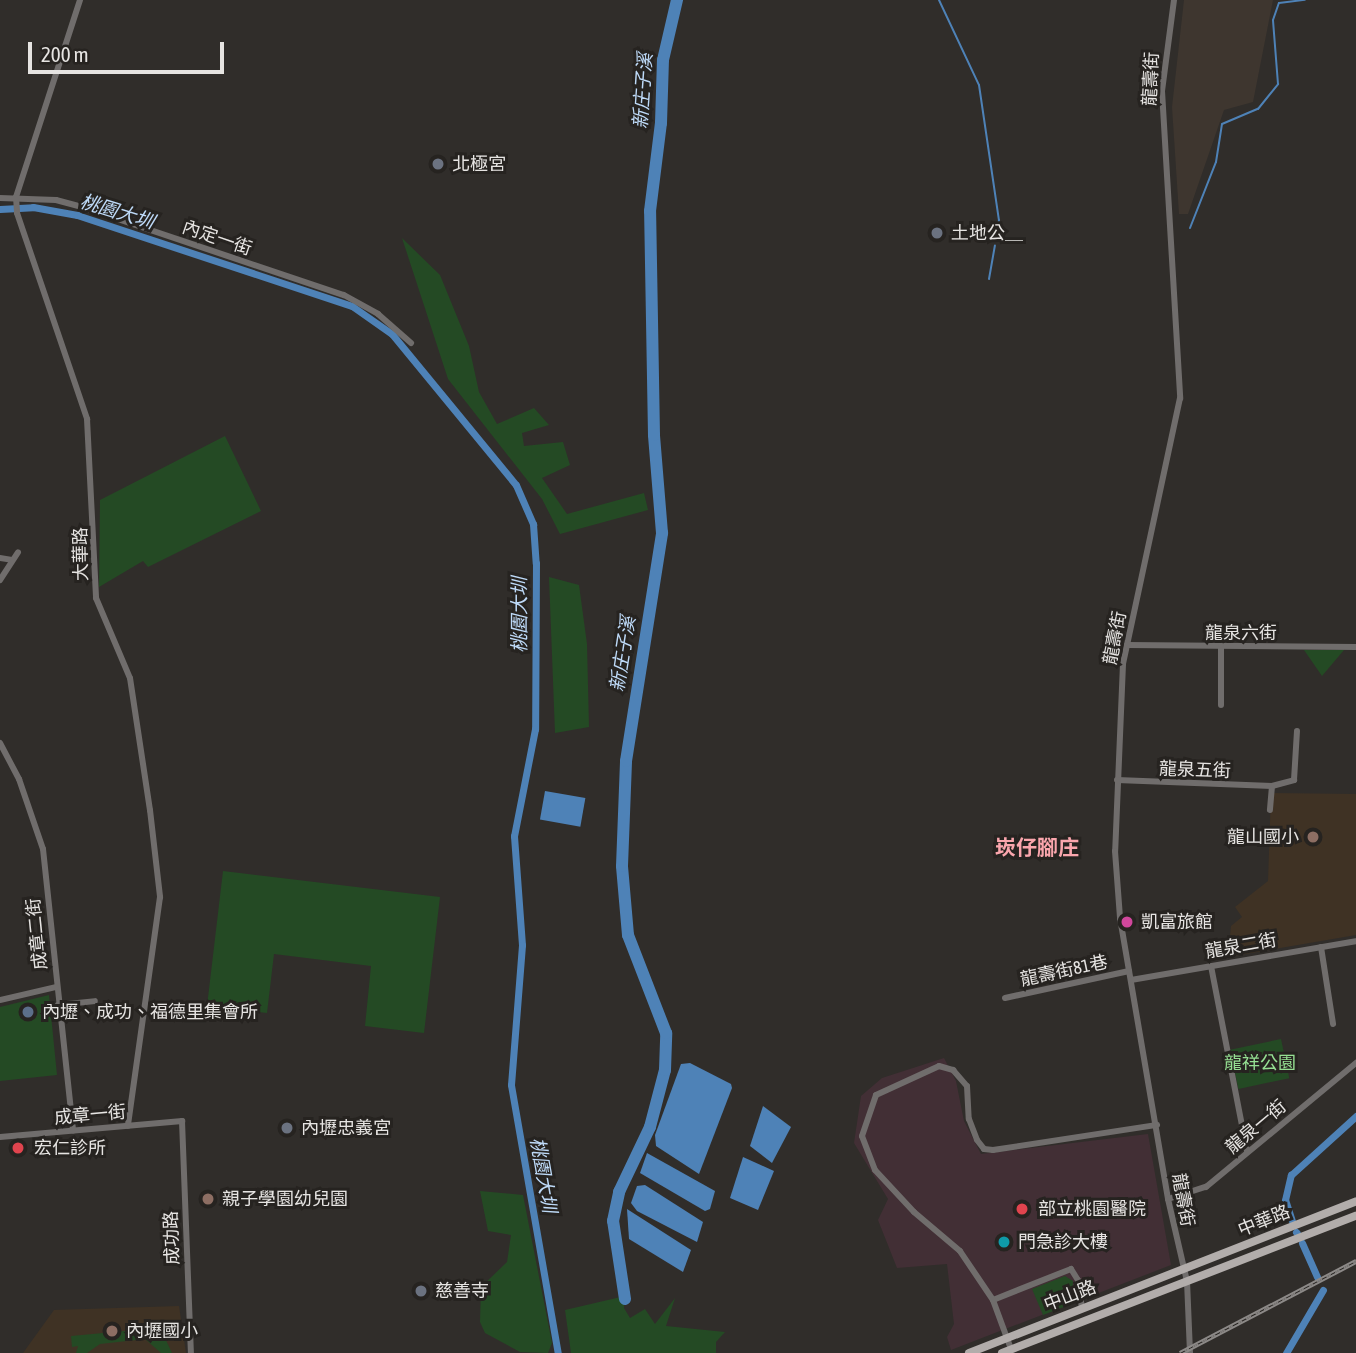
<!DOCTYPE html>
<html>
<head>
<meta charset="utf-8">
<style>
  body { margin:0 }
  #map { position:relative; width:1356px; height:1353px; overflow:hidden; background:#302d2a; font-family:"Asap Condensed","Noto Sans TC",sans-serif }
  div>[style] { position:absolute }
  [style*='--x'] { left:calc(var(--x)*1px); top:calc(var(--y)*1px); width:calc(var(--w)*1px); rotate:calc(var(--a)*1deg) }
  .built>* { inset:0; background:#3e362f }
  .education>* { inset:0; background:#3f3224 }
  .medical>* { inset:0; background:#422f35 }
  .green>* { inset:0; background:#244a24; transform-origin:0 0 }
  .water>* { inset:0; background:#4e82b7; transform-origin:0 0 }
  .stream>* { height:2px; margin:-1px; padding:0 1px; transform-origin:1px; border-radius:1px; background:#4e82b7 }
  .canal>* { height:7px; margin:-3.5px; padding:0 3.5px; transform-origin:3.5px; border-radius:3.5px; background:#4e82b7 }
  .river>* { height:12px; margin:-6px; padding:0 6px; transform-origin:6px; border-radius:6px; background:#4e82b7 }
  .minor>* { height:6px; margin:-3px; padding:0 3px; transform-origin:3px; border-radius:3px; background:#706d6c }
  .major>* { height:8px; margin:-4px; padding:0 4px; transform-origin:4px; border-radius:4px; background:#b2adab }
  .rail>* { height:4.5px; margin-top:-2.25px; transform-origin:0; background:repeating-linear-gradient(90deg,#262320 0 5px,#8c8987 0 10px); box-sizing:border-box; border-block:2px solid #8c8987 }
  .dots>* { width:19px; height:19px; translate:-50% -50%; box-sizing:border-box; border:4px solid #262320; border-radius:50% }
  span { translate:-50% -50%; white-space:nowrap; text-align:center; line-height:1.15; -webkit-text-stroke:6px #262320; paint-order:stroke }
  .street-label { font-size:18px; color:#e6e4e2 }
  .poi-label { font-size:18px; color:#e6e4e2 }
  .left { translate:0 -50%; text-align:left }
  .right { translate:-100% -50%; text-align:right }
  .park-label { font-size:18px; color:#95df92 }
  .water-label { font-size:19px; color:#bedaf8; font-style:italic }
  .quarter-label { font-size:21px; color:#faa6ad; font-weight:700 }
  .scale { position:absolute; left:28px; top:42px; width:196px; height:32px; box-sizing:border-box; border:4px solid #e6e4e2; border-top:0; padding-left:9px; font-size:21px; line-height:24px; white-space:nowrap; color:#e6e4e2; -webkit-text-stroke:5px #262320; paint-order:stroke }
</style>
</head>
<body>
<div id="map">
  <div class="built">
    <div style="clip-path:polygon(1184px 0,1273px 0,1253px 102px,1224px 110px,1188px 214px,1179px 214px,1172px 107px)"></div>
  </div>
  <div class="education">
    <div style="clip-path:polygon(1271px 793px,1356px 794px,1356px 935px,1228px 957px,1231px 926px,1242px 917px,1235px 907px,1268px 881px)"></div>
    <div style="clip-path:polygon(179px 1306px,186px 1353px,23px 1353px,54px 1310px)"></div>
  </div>
  <div class="medical">
    <div style="clip-path:polygon(944px 1058px,956px 1081px,964px 1121px,981px 1154px,1148px 1134px,1171px 1265px,951px 1350px,947px 1337px,954px 1324px,947px 1264px,897px 1268px,878px 1220px,888px 1199px,854px 1143px,861px 1096px,882px 1078px)"></div>
  </div>
  <div class="green">
    <div style="clip-path:polygon(402px 238px,440px 275px,469px 346px,479px 392px,497px 424px,534px 408px,549px 425px,522px 433px,524px 446px,563px 442px,570px 465px,542px 478px,567px 514px,644px 493px,648px 510px,560px 534px,542px 499px,448px 379px)"></div>
    <div style="clip-path:polygon(225px 436px,261px 511px,148px 567px,143px 561px,99px 587px,100px 500px)"></div>
    <div style="clip-path:polygon(549px 577px,579px 585px,587px 644px,589px 727px,555px 733px)"></div>
    <div style="clip-path:polygon(1304px 650px,1344px 650px,1322px 676px)"></div>
    <div style="clip-path:polygon(223px 871px,440px 897px,424px 1033px,365px 1026px,371px 966px,274px 954px,267px 1013px,207px 1006px)"></div>
    <div style="clip-path:polygon(49px 995px,57px 1075px,0 1081px,0 1007px)"></div>
    <div style="left:1281px;top:1039px;width:40px;height:52px;rotate:78deg"></div>
    <div style="clip-path:polygon(480px 1191px,523px 1195px,552px 1343px,548px 1353px,520px 1352px,485px 1333px,480px 1322px,481px 1287px,507px 1262px,511px 1235px,488px 1231px)"></div>
    <div style="clip-path:polygon(1065px 1276px,1073px 1281px,1072px 1304px,1043px 1315px,1032px 1289px)"></div>
    <div style="clip-path:polygon(625px 1296px,624px 1308px,630px 1318px,645px 1309px,655px 1324px,675px 1298px,666px 1326px,725px 1332px,716px 1342px,716px 1353px,571px 1353px,565px 1310px)"></div>
    <div style="clip-path:polygon(178px 1326px,179px 1336px,165px 1338px,172px 1353px,161px 1353px,145px 1339px,100px 1344px,87px 1353px,76px 1353px,78px 1346px,72px 1347px,71px 1336px)"></div>
  </div>
  <div class="water">
    <div style="left:545px;top:791px;width:41px;height:29px;rotate:10deg"></div>
    <div style="clip-path:polygon(690px 1063px,731px 1084px,732px 1088px,699px 1174px,656px 1146px,655px 1135px,681px 1064px)"></div>
    <div style="clip-path:polygon(763px 1106px,791px 1127px,772px 1163px,750px 1146px)"></div>
    <div style="clip-path:polygon(647px 1153px,715px 1191px,710px 1209px,705px 1211px,640px 1173px)"></div>
    <div style="clip-path:polygon(743px 1157px,774px 1171px,758px 1210px,730px 1198px)"></div>
    <div style="clip-path:polygon(645px 1185px,703px 1222px,697px 1242px,637px 1211px,631px 1203px,637px 1186px)"></div>
    <div style="clip-path:polygon(627px 1209px,691px 1250px,683px 1272px,629px 1239px)"></div>
  </div>
  <div class="stream">
    <div style="--x:939;--y:0;--w:94;--a:64.8"></div>
    <div style="--x:979;--y:85;--w:136;--a:81.6"></div>
    <div style="--x:999;--y:220;--w:16;--a:101"></div>
    <div style="--x:1190;--y:228;--w:71;--a:-68.5"></div>
    <div style="--x:1216;--y:162;--w:38;--a:-81"></div>
    <div style="--x:1222;--y:124;--w:39;--a:-23"></div>
    <div style="--x:1258;--y:109;--w:32;--a:-51"></div>
    <div style="--x:1278;--y:84;--w:64;--a:-94.5"></div>
    <div style="--x:1273;--y:20;--w:18;--a:-71"></div>
    <div style="--x:1279;--y:3;--w:26;--a:-7"></div>
    <div style="--x:989;--y:279;--w:34;--a:-80"></div>
  </div>
  <div class="canal">
    <div style="--x:0;--y:209;--w:33;--a:-3"></div>
    <div style="--x:33;--y:207;--w:45;--a:10.3"></div>
    <div style="--x:77;--y:215;--w:290;--a:18.3"></div>
    <div style="--x:352;--y:306;--w:49;--a:35"></div>
    <div style="--x:392;--y:334;--w:195;--a:50.6"></div>
    <div style="--x:516;--y:485;--w:43;--a:66.4"></div>
    <div style="--x:533;--y:524;--w:39;--a:86"></div>
    <div style="--x:536;--y:563;--w:166;--a:90.3"></div>
    <div style="--x:535;--y:729;--w:109;--a:101.1"></div>
    <div style="--x:514;--y:836;--w:109;--a:85.8"></div>
    <div style="--x:522;--y:945;--w:140;--a:94.5"></div>
    <div style="--x:511;--y:1085;--w:272;--a:80.1"></div>
    <div style="--x:1292;--y:1221;--w:22;--a:-108"></div>
    <div style="--x:1285;--y:1200;--w:26;--a:-77"></div>
    <div style="--x:1291;--y:1175;--w:88;--a:-42.2"></div>
    <div style="--x:1296;--y:1232;--w:1;--a:45"></div>
    <div style="--x:1302;--y:1243;--w:37;--a:66"></div>
    <div style="--x:1286;--y:1353;--w:73;--a:-59.6"></div>
  </div>
  <div class="river">
    <div style="--x:625;--y:1299;--w:79;--a:-98.7"></div>
    <div style="--x:613;--y:1221;--w:30;--a:-78"></div>
    <div style="--x:619;--y:1192;--w:72;--a:-64.5"></div>
    <div style="--x:650;--y:1127;--w:59;--a:-75.3"></div>
    <div style="--x:665;--y:1070;--w:37;--a:-88"></div>
    <div style="--x:666;--y:1033;--w:105;--a:-111.2"></div>
    <div style="--x:628;--y:935;--w:69;--a:-95"></div>
    <div style="--x:622;--y:866;--w:105;--a:-87.8"></div>
    <div style="--x:626;--y:761;--w:231;--a:-81"></div>
    <div style="--x:662;--y:533;--w:98;--a:-94.7"></div>
    <div style="--x:654;--y:435;--w:224;--a:-91"></div>
    <div style="--x:650;--y:211;--w:89;--a:-82.9"></div>
    <div style="--x:661;--y:123;--w:63;--a:-88.2"></div>
    <div style="--x:663;--y:60;--w:62;--a:-76.9"></div>
  </div>
  <div class="minor">
    <div style="--x:80;--y:0;--w:207;--a:108"></div>
    <div style="--x:16;--y:197;--w:16;--a:86"></div>
    <div style="--x:17;--y:213;--w:218;--a:71.2"></div>
    <div style="--x:87;--y:419;--w:179;--a:87.1"></div>
    <div style="--x:96;--y:598;--w:87;--a:67"></div>
    <div style="--x:130;--y:678;--w:134;--a:81.4"></div>
    <div style="--x:150;--y:810;--w:88;--a:83.4"></div>
    <div style="--x:160;--y:897;--w:231;--a:98"></div>
    <div style="--x:1174;--y:0;--w:92;--a:97.5"></div>
    <div style="--x:1162;--y:91;--w:308;--a:86.6"></div>
    <div style="--x:1180;--y:398;--w:272;--a:102.1"></div>
    <div style="--x:1123;--y:664;--w:187;--a:92.4"></div>
    <div style="--x:1115;--y:851;--w:67;--a:85.7"></div>
    <div style="--x:1120;--y:918;--w:285;--a:80.3"></div>
    <div style="--x:1168;--y:1199;--w:84;--a:77"></div>
    <div style="--x:1187;--y:1281;--w:72;--a:87.6"></div>
    <div style="--x:0;--y:198;--w:56;--a:2"></div>
    <div style="--x:56;--y:200;--w:30;--a:15"></div>
    <div style="--x:85;--y:208;--w:273;--a:18.6"></div>
    <div style="--x:344;--y:295;--w:39;--a:29"></div>
    <div style="--x:378;--y:314;--w:44;--a:41.3"></div>
    <div style="--x:0;--y:558;--w:12;--a:9"></div>
    <div style="--x:0;--y:580;--w:33;--a:-57"></div>
    <div style="--x:1127;--y:645;--w:229;--a:0.5"></div>
    <div style="--x:1221;--y:705;--w:58;--a:-90"></div>
    <div style="--x:0;--y:743;--w:41;--a:62.2"></div>
    <div style="--x:19;--y:779;--w:74;--a:71.1"></div>
    <div style="--x:43;--y:849;--w:283;--a:83.9"></div>
    <div style="--x:1117;--y:780;--w:155;--a:2.2"></div>
    <div style="--x:1272;--y:786;--w:24;--a:95"></div>
    <div style="--x:1272;--y:786;--w:23;--a:-15"></div>
    <div style="--x:1294;--y:780;--w:49;--a:-86.5"></div>
    <div style="--x:1321;--y:947;--w:78;--a:81.1"></div>
    <div style="--x:1211;--y:966;--w:189;--a:79"></div>
    <div style="--x:1131;--y:980;--w:228;--a:-9.8"></div>
    <div style="--x:1005;--y:998;--w:127;--a:-12.3"></div>
    <div style="--x:0;--y:1000;--w:57;--a:-13.1"></div>
    <div style="--x:58;--y:1005;--w:37;--a:-6"></div>
    <div style="--x:0;--y:1137;--w:183;--a:-5"></div>
    <div style="--x:182;--y:1121;--w:232;--a:87.8"></div>
    <div style="--x:1168;--y:1199;--w:40;--a:-18"></div>
    <div style="--x:1206;--y:1187;--w:195;--a:-39.6"></div>
    <div style="--x:993;--y:1300;--w:84;--a:-21.7"></div>
    <div style="--x:1071;--y:1269;--w:13;--a:58"></div>
    <div style="--x:1078;--y:1280;--w:29;--a:82"></div>
    <div style="--x:1011;--y:1349;--w:52;--a:-110.2"></div>
    <div style="--x:993;--y:1300;--w:59;--a:-124"></div>
    <div style="--x:960;--y:1251;--w:60;--a:-139.7"></div>
    <div style="--x:914;--y:1212;--w:57;--a:-132.9"></div>
    <div style="--x:875;--y:1170;--w:36;--a:-111"></div>
    <div style="--x:862;--y:1136;--w:43;--a:-71.1"></div>
    <div style="--x:876;--y:1095;--w:69;--a:-24.7"></div>
    <div style="--x:939;--y:1066;--w:15;--a:16"></div>
    <div style="--x:953;--y:1070;--w:21;--a:49"></div>
    <div style="--x:967;--y:1086;--w:33;--a:87"></div>
    <div style="--x:969;--y:1119;--w:22;--a:69"></div>
    <div style="--x:977;--y:1140;--w:11;--a:52"></div>
    <div style="--x:984;--y:1149;--w:9;--a:6"></div>
    <div style="--x:993;--y:1150;--w:166;--a:-8.7"></div>
  </div>
  <div class="major">
    <div style="--x:969;--y:1353;--w:416;--a:-21.4"></div>
    <div style="--x:1002;--y:1353;--w:380;--a:-21.2"></div>
  </div>
  <div class="rail">
    <div style="--x:1180;--y:1353;--w:199;--a:-27.6"></div>
  </div>
  <div class="dots">
    <div style="left:438px;top:164px;background:#6b7280"></div>
    <div style="left:937px;top:233px;background:#6b7280"></div>
    <div style="left:1313px;top:837px;background:#8d6e63"></div>
    <div style="left:1127px;top:922px;background:#d1479c"></div>
    <div style="left:28px;top:1012px;background:#5c6f8a"></div>
    <div style="left:287px;top:1128px;background:#6b7280"></div>
    <div style="left:18px;top:1148px;background:#e0444e"></div>
    <div style="left:208px;top:1199px;background:#8d6e63"></div>
    <div style="left:1022px;top:1209px;background:#e0444e"></div>
    <div style="left:1004px;top:1242px;background:#0f9aa8"></div>
    <div style="left:421px;top:1291px;background:#6b7280"></div>
    <div style="left:112px;top:1331px;background:#8d6e63"></div>
  </div>
  <div class="street-label">
    <span style="left:1151px;top:79px;rotate:-87deg">龍壽街</span>
    <span style="left:217px;top:238px;rotate:19deg">內定一街</span>
    <span style="left:81px;top:554px;rotate:-91deg">大華路</span>
    <span style="left:1241px;top:633px">龍泉六街</span>
    <span style="left:1115px;top:638px;rotate:-79deg">龍壽街</span>
    <span style="left:1195px;top:770px;rotate:2deg">龍泉五街</span>
    <span style="left:37px;top:934px;rotate:-96deg">成章二街</span>
    <span style="left:1241px;top:946px;rotate:-10deg">龍泉二街</span>
    <span style="left:1064px;top:971px;rotate:-12deg">龍壽街81巷</span>
    <span style="left:90px;top:1115px;rotate:-5deg">成章一街</span>
    <span style="left:1256px;top:1127px;rotate:-40deg">龍泉一街</span>
    <span style="left:1183px;top:1200px;rotate:80deg">龍壽街</span>
    <span style="left:1264px;top:1221px;rotate:-22deg">中華路</span>
    <span style="left:172px;top:1238px;rotate:-92deg">成功路</span>
    <span style="left:1070px;top:1296px;rotate:-21deg">中山路</span>
  </div>
  <div class="poi-label">
    <span class="left" style="left:452px;top:164px">北極宮</span>
    <span class="left" style="left:951px;top:233px">土地公＿</span>
    <span class="right" style="left:1299px;top:837px">龍山國小</span>
    <span class="left" style="left:1141px;top:922px">凱富旅館</span>
    <span class="left" style="left:42px;top:1012px">內壢、成功、福德里集會所</span>
    <span class="left" style="left:301px;top:1128px">內壢忠義宮</span>
    <span class="left" style="left:34px;top:1148px">宏仁診所</span>
    <span class="left" style="left:222px;top:1199px">親子學園幼兒園</span>
    <span class="left" style="left:1038px;top:1209px">部立桃園醫院</span>
    <span class="left" style="left:1018px;top:1242px">門急診大樓</span>
    <span class="left" style="left:435px;top:1291px">慈善寺</span>
    <span class="left" style="left:126px;top:1331px">內壢國小</span>
  </div>
  <div class="park-label">
    <span style="left:1260px;top:1063px">龍祥公園</span>
  </div>
  <div class="water-label">
    <span style="left:643px;top:91px;rotate:-86deg">新庄子溪</span>
    <span style="left:117px;top:212px;rotate:17deg">桃園大圳</span>
    <span style="left:520px;top:615px;rotate:-90deg">桃園大圳</span>
    <span style="left:623px;top:654px;rotate:-81deg">新庄子溪</span>
    <span style="left:543px;top:1175px;rotate:80deg">桃園大圳</span>
  </div>
  <div class="quarter-label">
    <span style="left:1037px;top:847px">崁仔腳庄</span>
  </div>
  <div class="scale">200 m</div>
</div>
</body>
</html>
